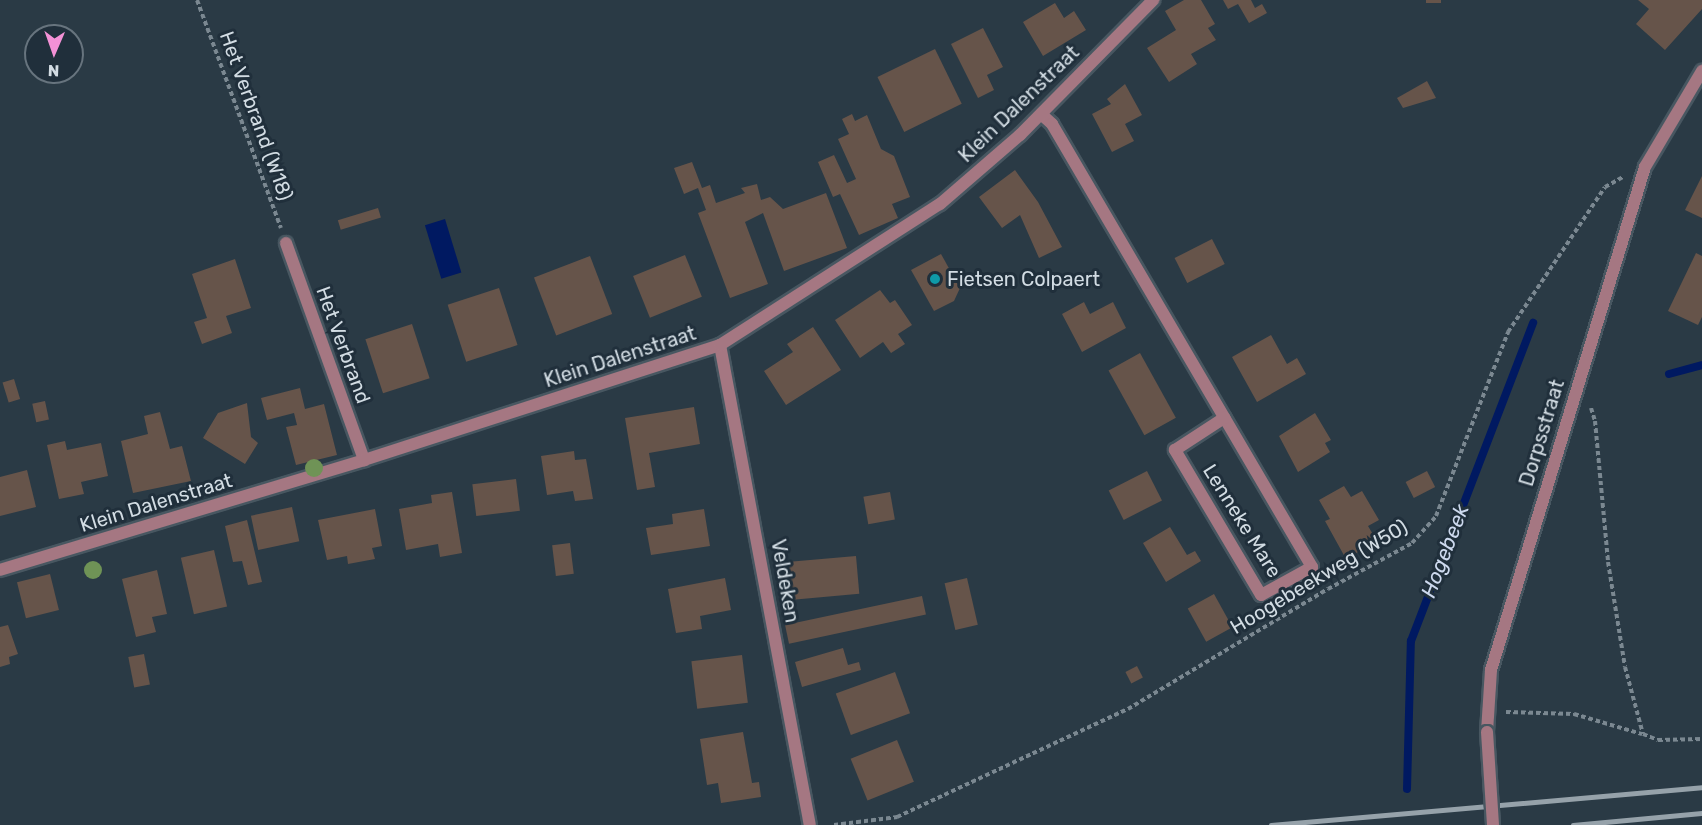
<!DOCTYPE html>
<html>
<head>
<meta charset="utf-8">
<style>
  body { margin:0 }
  #map { position:relative; width:1702px; height:825px; overflow:hidden; background:#2a3a45; font-family:Rubik,sans-serif }
  div>[style] { position:absolute }
  [style*='--x'] { left:calc(var(--x)*1px); top:calc(var(--y)*1px); width:calc(var(--w)*1px); rotate:calc(var(--a)*1deg) }
  .water>* { inset:0; background:#001961; transform-origin:0 0 }
  .stream>* { height:8px; margin:-4px; padding:0 4px; transform-origin:4px; border-radius:4px; background:#001961 }
  .building>* { inset:0; background:#66544a; transform-origin:0 0 }
  .path>* { height:4px; margin-top:-2px; transform-origin:0; background:repeating-linear-gradient(90deg,#7b8891 0 4.5px,transparent 0 7.5px) }
  .roads { filter:drop-shadow(2px 0 #485761) drop-shadow(-2px 0 #485761) drop-shadow(0 2px #485761) drop-shadow(0 -2px #485761) }
  .street>* { height:12px; margin:-6px; padding:0 6px; transform-origin:6px; border-radius:6px; background:#a57782 }
  .rail>* { height:4.5px; margin:-2.25px; padding:0 2.25px; transform-origin:2.25px; border-radius:2.25px; background:#96a2aa }
  .bridges { filter:drop-shadow(2px 0 #485761) drop-shadow(-2px 0 #485761) drop-shadow(0 2px #485761) drop-shadow(0 -2px #485761) }
  .street-bridge>* { height:12px; margin:-6px; padding:0 6px; transform-origin:6px; border-radius:6px; background:#a57782 }
  .trees>* { width:18px; height:18px; margin:-9px; border-radius:50%; background:#6f9356 }
  .dots>* { width:16px; height:16px; translate:-50% -50%; box-sizing:border-box; border:3px solid #202f3b; border-radius:50% }
  span { translate:-50% -50%; white-space:nowrap; text-align:center; line-height:1.15; -webkit-text-stroke:6px #202f3b; paint-order:stroke }
  .street-label { font-size:20px; color:#d2dce3 }
  .poi-label { font-size:20px; color:#d2dce3 }
  .left { translate:0 -50%; text-align:left }
  .water-label { font-size:21px; color:#cdd9ee; font-style:italic }
  .north { position:absolute; left:24px; top:24px; width:60px; height:60px; box-sizing:border-box; background:#202f3b; border:2px solid #67747e; border-radius:50%; rotate:182deg; font-size:16px; font-weight:700; line-height:24px; text-align:center; color:#d2dce3 }
  .north::after { content:''; display:block; margin:auto; width:21px; height:27px; background:#f391d6; clip-path:polygon(50% 0,100% 100%,50% 72%,0 100%) }
</style>
</head>
<body>
<div id="map">
  <div class="water">
    <div style="left:445px;top:219px;width:56px;height:21px;rotate:73deg"></div>
  </div>
  <div class="stream">
    <div style="--x:1669;--y:374;--w:34;--a:-15"></div>
    <div style="--x:1407;--y:789;--w:148;--a:-88.5"></div>
    <div style="--x:1411;--y:641;--w:341;--a:-69"></div>
  </div>
  <div class="building">
    <div style="clip-path:polygon(1184px 0,1201px 0,1215px 24px,1208px 28px,1216px 40px,1191px 54px,1197px 64px,1169px 82px,1147px 48px,1176px 30px,1165px 11px)"></div>
    <div style="clip-path:polygon(1223px 0,1251px 0,1255px 8px,1262px 4px,1267px 13px,1249px 23px,1238px 4px,1228px 9px)"></div>
    <div style="left:1426px;top:0;width:15px;height:3px"></div>
    <div style="clip-path:polygon(1638px 0,1702px 0,1702px 9px,1665px 50px,1636px 24px,1649px 9px)"></div>
    <div style="clip-path:polygon(1055px 3px,1064px 18px,1074px 11px,1086px 30px,1043px 56px,1023px 22px)"></div>
    <div style="clip-path:polygon(983px 28px,1003px 67px,987px 75px,994px 90px,978px 98px,951px 44px)"></div>
    <div style="left:935px;top:49px;width:61px;height:64px;rotate:64deg"></div>
    <div style="clip-path:polygon(1427px 81px,1436px 98px,1403px 108px,1397px 98px)"></div>
    <div style="clip-path:polygon(1125px 84px,1142px 115px,1125px 124px,1134px 141px,1112px 152px,1092px 114px,1111px 104px,1107px 99px)"></div>
    <div style="clip-path:polygon(852px 114px,855px 121px,867px 115px,881px 149px,894px 156px,910px 197px,892px 204px,898px 218px,859px 235px,840px 194px,833px 197px,818px 162px,834px 155px,847px 183px,856px 179px,838px 139px,849px 134px,842px 119px)"></div>
    <div style="clip-path:polygon(692px 162px,702px 188px,710px 185px,716px 203px,745px 193px,741px 188px,757px 184px,761px 200px,770px 197px,783px 209px,826px 193px,847px 248px,784px 271px,763px 213px,745px 222px,768px 284px,730px 298px,698px 213px,706px 210px,698px 188px,684px 194px,674px 168px)"></div>
    <div style="clip-path:polygon(1015px 170px,1038px 202px,1062px 247px,1039px 258px,1020px 215px,1002px 228px,979px 197px)"></div>
    <div style="clip-path:polygon(1702px 176px,1702px 218px,1685px 210px)"></div>
    <div style="left:378px;top:208px;width:10px;height:42px;rotate:73deg"></div>
    <div style="left:1212px;top:239px;width:28px;height:42px;rotate:63deg"></div>
    <div style="clip-path:polygon(1696px 253px,1702px 256px,1702px 317px,1698px 325px,1668px 311px)"></div>
    <div style="clip-path:polygon(941px 254px,960px 288px,954px 301px,934px 311px,911px 270px)"></div>
    <div style="left:685px;top:255px;width:45px;height:56px;rotate:68deg"></div>
    <div style="left:590px;top:256px;width:62px;height:60px;rotate:69deg"></div>
    <div style="clip-path:polygon(235px 259px,251px 308px,226px 316px,232px 333px,202px 344px,194px 322px,207px 318px,192px 274px)"></div>
    <div style="left:499px;top:288px;width:60px;height:54px;rotate:72deg"></div>
    <div style="clip-path:polygon(880px 290px,890px 303px,895px 300px,912px 325px,898px 334px,905px 344px,891px 353px,883px 342px,860px 358px,835px 320px)"></div>
    <div style="clip-path:polygon(1084px 302px,1090px 314px,1113px 302px,1126px 328px,1082px 352px,1062px 314px)"></div>
    <div style="left:412px;top:324px;width:57px;height:49px;rotate:72deg"></div>
    <div style="clip-path:polygon(813px 327px,841px 370px,786px 405px,764px 371px,793px 352px,787px 344px)"></div>
    <div style="clip-path:polygon(1271px 335px,1287px 364px,1297px 358px,1306px 374px,1257px 402px,1232px 357px)"></div>
    <div style="left:1140px;top:353px;width:74px;height:36px;rotate:61deg"></div>
    <div style="left:14px;top:379px;width:21px;height:12px;rotate:73deg"></div>
    <div style="clip-path:polygon(300px 388px,305px 409px,324px 404px,337px 455px,296px 465px,286px 427px,297px 425px,294px 413px,267px 420px,261px 398px)"></div>
    <div style="left:45px;top:401px;width:19px;height:13px;rotate:78deg"></div>
    <div style="clip-path:polygon(247px 403px,251px 437px,258px 443px,245px 464px,203px 438px,218px 413px)"></div>
    <div style="clip-path:polygon(694px 407px,700px 444px,649px 453px,655px 487px,637px 490px,625px 418px)"></div>
    <div style="clip-path:polygon(160px 412px,170px 449px,182px 446px,191px 481px,133px 493px,121px 441px,148px 434px,144px 416px)"></div>
    <div style="clip-path:polygon(1315px 413px,1331px 440px,1325px 443px,1330px 452px,1298px 472px,1279px 436px)"></div>
    <div style="clip-path:polygon(65px 441px,67px 450px,101px 443px,108px 476px,81px 482px,84px 494px,59px 499px,47px 445px)"></div>
    <div style="clip-path:polygon(574px 451px,575px 460px,586px 459px,593px 499px,575px 501px,573px 491px,547px 495px,541px 456px)"></div>
    <div style="clip-path:polygon(27px 470px,36px 507px,0 516px,0 477px)"></div>
    <div style="left:1147px;top:471px;width:33px;height:43px;rotate:63deg"></div>
    <div style="left:1427px;top:471px;width:18px;height:24px;rotate:63deg"></div>
    <div style="left:516px;top:479px;width:32px;height:44px;rotate:83deg"></div>
    <div style="clip-path:polygon(1344px 486px,1351px 497px,1362px 491px,1379px 520px,1368px 526px,1377px 541px,1346px 559px,1325px 521px,1330px 519px,1319px 500px)"></div>
    <div style="clip-path:polygon(452px 492px,462px 553px,440px 557px,438px 544px,406px 550px,399px 509px,432px 503px,431px 495px)"></div>
    <div style="left:890px;top:492px;width:28px;height:27px;rotate:80deg"></div>
    <div style="left:292px;top:507px;width:35px;height:42px;rotate:78deg"></div>
    <div style="clip-path:polygon(375px 509px,382px 546px,372px 548px,375px 559px,348px 564px,347px 556px,327px 560px,318px 520px)"></div>
    <div style="clip-path:polygon(704px 509px,710px 546px,651px 555px,646px 528px,673px 524px,672px 514px)"></div>
    <div style="clip-path:polygon(247px 520px,262px 582px,248px 585px,242px 561px,233px 562px,225px 526px)"></div>
    <div style="clip-path:polygon(1170px 527px,1187px 555px,1195px 551px,1201px 561px,1166px 582px,1143px 543px)"></div>
    <div style="left:570px;top:543px;width:31px;height:18px;rotate:83deg"></div>
    <div style="left:214px;top:550px;width:58px;height:34px;rotate:77deg"></div>
    <div style="left:856px;top:556px;width:38px;height:72px;rotate:85deg"></div>
    <div style="clip-path:polygon(157px 570px,167px 614px,152px 617px,156px 632px,136px 637px,122px 579px)"></div>
    <div style="left:50px;top:574px;width:37px;height:34px;rotate:76deg"></div>
    <div style="clip-path:polygon(725px 578px,731px 610px,700px 616px,702px 629px,676px 633px,668px 589px)"></div>
    <div style="left:967px;top:578px;width:48px;height:23px;rotate:77deg"></div>
    <div style="left:1214px;top:594px;width:38px;height:30px;rotate:61deg"></div>
    <div style="left:922px;top:596px;width:19px;height:140px;rotate:78deg"></div>
    <div style="clip-path:polygon(8px 625px,18px 654px,9px 657px,10px 664px,0 667px,0 627px)"></div>
    <div style="clip-path:polygon(843px 648px,848px 665px,859px 662px,861px 670px,802px 687px,795px 662px)"></div>
    <div style="left:144px;top:654px;width:31px;height:16px;rotate:79deg"></div>
    <div style="left:742px;top:655px;width:48px;height:51px;rotate:83deg"></div>
    <div style="left:1137px;top:666px;width:13px;height:13px;rotate:63deg"></div>
    <div style="left:895px;top:672px;width:44px;height:63px;rotate:70deg"></div>
    <div style="clip-path:polygon(743px 732px,752px 783px,759px 782px,761px 797px,721px 803px,718px 783px,707px 785px,700px 739px)"></div>
    <div style="left:897px;top:740px;width:45px;height:50px;rotate:68deg"></div>
  </div>
  <div class="path">
    <div style="--x:197;--y:0;--w:243;--a:69.8"></div>
    <div style="--x:1591;--y:408;--w:14;--a:73"></div>
    <div style="--x:1595;--y:421;--w:142;--a:84.7"></div>
    <div style="--x:1608;--y:562;--w:106;--a:80.8"></div>
    <div style="--x:1625;--y:667;--w:69;--a:75"></div>
    <div style="--x:1643;--y:734;--w:16;--a:22"></div>
    <div style="--x:1658;--y:740;--w:44;--a:-1.3"></div>
    <div style="--x:1506;--y:712;--w:68;--a:1.7"></div>
    <div style="--x:1574;--y:714;--w:71;--a:16.4"></div>
    <div style="--x:834;--y:825;--w:64;--a:-7.2"></div>
    <div style="--x:897;--y:817;--w:255;--a:-25.1"></div>
    <div style="--x:1128;--y:709;--w:233;--a:-31"></div>
    <div style="--x:1328;--y:589;--w:96;--a:-28.7"></div>
    <div style="--x:1412;--y:543;--w:36;--a:-48"></div>
    <div style="--x:1436;--y:516;--w:198;--a:-68.6"></div>
    <div style="--x:1508;--y:332;--w:174;--a:-56.2"></div>
    <div style="--x:1605;--y:187;--w:21;--a:-29"></div>
  </div>
  <div class="roads">
    <div class="street">
      <div style="--x:1041;--y:114;--w:15;--a:42"></div>
      <div style="--x:1052;--y:124;--w:514;--a:59.59"></div>
      <div style="--x:1312;--y:567;--w:58;--a:151.2"></div>
      <div style="--x:1261;--y:595;--w:169;--a:-120.7"></div>
      <div style="--x:1175;--y:450;--w:59;--a:-33.1"></div>
      <div style="--x:286;--y:243;--w:231;--a:70.2"></div>
      <div style="--x:720;--y:345;--w:488;--a:79.4"></div>
      <div style="--x:0;--y:570;--w:380;--a:-16.8"></div>
      <div style="--x:364;--y:460;--w:374;--a:-17.9"></div>
      <div style="--x:720;--y:345;--w:261;--a:-32.7"></div>
      <div style="--x:940;--y:204;--w:106;--a:-40.8"></div>
      <div style="--x:1020;--y:135;--w:190;--a:-45.4"></div>
      <div style="--x:1487;--y:732;--w:62;--a:-86.3"></div>
      <div style="--x:1491;--y:670;--w:526;--a:-72.98"></div>
      <div style="--x:1645;--y:167;--w:112;--a:-59.3"></div>
    </div>
  </div>
  <div class="rail">
    <div style="--x:1271;--y:825;--w:433;--a:-5"></div>
    <div style="--x:1573;--y:825;--w:130;--a:-5.3"></div>
  </div>
  <div class="bridges">
    <div class="street-bridge">
      <div style="--x:1487;--y:732;--w:93;--a:86.3"></div>
    </div>
  </div>
  <div class="trees">
    <div style="left:314px;top:468px"></div>
    <div style="left:93px;top:570px"></div>
  </div>
  <div class="dots">
    <div style="left:935px;top:279px;background:#0f9aa8"></div>
  </div>
  <div class="street-label">
    <span style="left:1019px;top:104px;rotate:-44deg">Klein Dalenstraat</span>
    <span style="left:256px;top:116px;rotate:70deg">Het Verbrand (W18)</span>
    <span style="left:343px;top:345px;rotate:70deg">Het Verbrand</span>
    <span style="left:620px;top:357px;rotate:-18deg">Klein Dalenstraat</span>
    <span style="left:1542px;top:433px;rotate:-73deg">Dorpsstraat</span>
    <span style="left:156px;top:503px;rotate:-17deg">Klein Dalenstraat</span>
    <span style="left:1242px;top:521px;rotate:58deg">Lenneke Mare</span>
    <span style="left:1319px;top:577px;rotate:-31deg">Hoogebeekweg (W50)</span>
    <span style="left:785px;top:581px;rotate:80deg">Veldeken</span>
  </div>
  <div class="poi-label">
    <span class="left" style="left:947px;top:279px">Fietsen Colpaert</span>
  </div>
  <div class="water-label">
    <span style="left:1445px;top:551px;rotate:-69deg">Hogebeek</span>
  </div>
  <div class="north">N</div>
</div>
</body>
</html>
